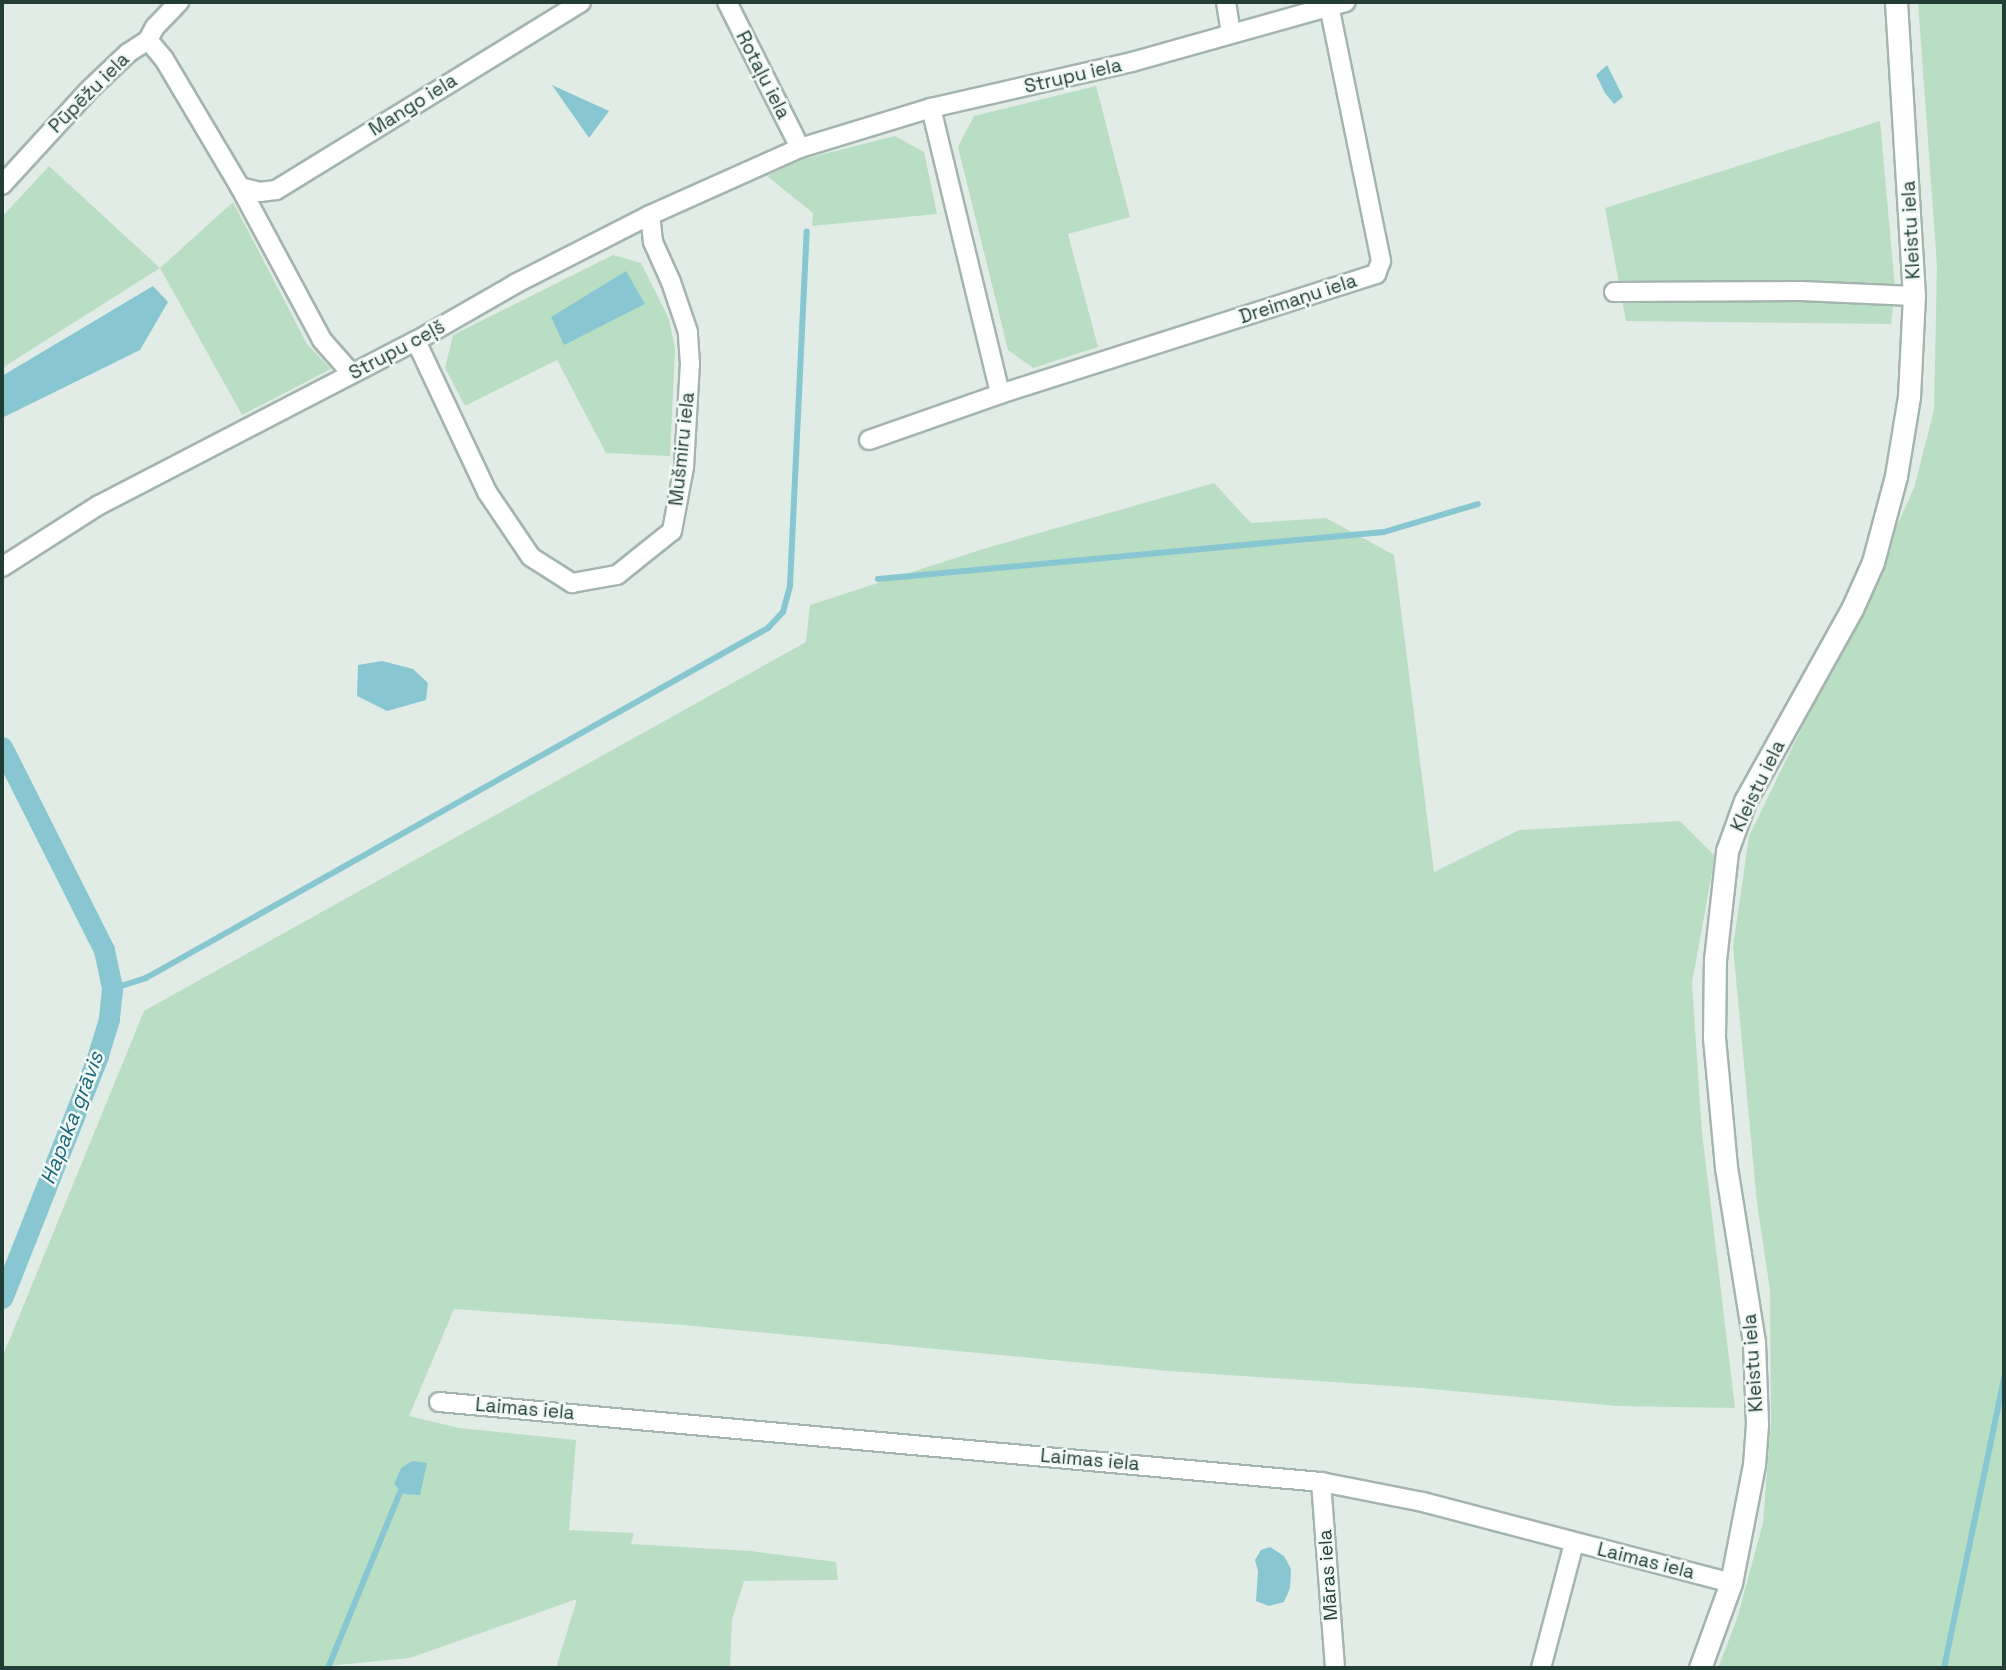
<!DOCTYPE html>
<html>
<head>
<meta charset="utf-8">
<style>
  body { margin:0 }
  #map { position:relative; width:2006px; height:1670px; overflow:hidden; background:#e1ece7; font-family:"Space Grotesk",sans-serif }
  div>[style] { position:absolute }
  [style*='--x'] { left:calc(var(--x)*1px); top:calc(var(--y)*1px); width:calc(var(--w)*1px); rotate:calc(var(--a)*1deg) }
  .green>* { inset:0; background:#badec4 }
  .water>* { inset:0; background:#88c6d2 }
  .stream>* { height:6px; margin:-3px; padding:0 3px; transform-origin:3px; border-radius:3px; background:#88c6d2 }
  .canal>* { height:21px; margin:-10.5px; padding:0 10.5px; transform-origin:10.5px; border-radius:10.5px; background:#88c6d2 }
  .roads { filter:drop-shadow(2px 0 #a4b4ae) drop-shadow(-2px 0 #a4b4ae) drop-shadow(0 2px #a4b4ae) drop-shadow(0 -2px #a4b4ae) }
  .minor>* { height:18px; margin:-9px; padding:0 9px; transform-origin:9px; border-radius:9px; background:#fff }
  .tertiary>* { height:21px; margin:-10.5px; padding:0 10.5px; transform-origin:10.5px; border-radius:10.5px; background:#fff }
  span { translate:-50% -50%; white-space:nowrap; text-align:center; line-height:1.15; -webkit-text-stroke:5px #f2f9f5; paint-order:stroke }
  .street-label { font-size:19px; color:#213d36 }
  .water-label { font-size:21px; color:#1a697a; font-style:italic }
  .frame { position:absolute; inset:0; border:4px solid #213d36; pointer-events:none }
</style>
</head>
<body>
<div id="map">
  <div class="green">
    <div style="clip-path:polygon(1918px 2px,2004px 2px,2004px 1668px,1718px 1668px,1737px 1619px,1763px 1523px,1771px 1422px,1770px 1290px,1757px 1203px,1733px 947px,1749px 836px,1850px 629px,1914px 488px,1934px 410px,1937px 266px)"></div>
    <div style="clip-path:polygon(1096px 86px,1130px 217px,1068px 234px,1098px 347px,1033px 368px,1008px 350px,958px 147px,974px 116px)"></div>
    <div style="clip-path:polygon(1880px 121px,1895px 288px,1891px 324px,1626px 321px,1605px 208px)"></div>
    <div style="clip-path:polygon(895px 136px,924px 152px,937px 214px,812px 226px,813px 213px,767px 176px,800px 160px)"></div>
    <div style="clip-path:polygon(49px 166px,160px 268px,233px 202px,307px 344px,331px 369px,242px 415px,160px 268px,2px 368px,2px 217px)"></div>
    <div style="clip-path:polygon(613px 255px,641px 263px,669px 319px,675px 349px,670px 456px,606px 453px,557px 360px,465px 406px,445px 368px,453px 335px)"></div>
    <div style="clip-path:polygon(1214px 483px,1251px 523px,1326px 518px,1394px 555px,1434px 872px,1519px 830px,1680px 821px,1715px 856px,1692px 983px,1702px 1132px,1735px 1408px,1617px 1406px,1421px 1388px,1169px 1371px,683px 1325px,454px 1309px,409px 1416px,459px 1428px,576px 1440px,569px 1530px,634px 1533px,631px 1544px,750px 1551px,836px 1562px,838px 1580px,744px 1581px,732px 1620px,730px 1668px,556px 1668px,577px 1599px,410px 1658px,306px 1668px,2px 1668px,2px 1358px,144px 1011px,806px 642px,810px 605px,983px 549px)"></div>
  </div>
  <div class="water">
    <div style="clip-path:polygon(1607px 65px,1623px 97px,1614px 104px,1605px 93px,1596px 75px)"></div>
    <div style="clip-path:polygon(552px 85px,609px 111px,589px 138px)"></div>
    <div style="clip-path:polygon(626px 271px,645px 304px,564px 345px,551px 317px)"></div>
    <div style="clip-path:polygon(153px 286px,168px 302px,140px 350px,2px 418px,2px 376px)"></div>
    <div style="clip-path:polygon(382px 661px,413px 669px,428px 683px,426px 700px,387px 711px,357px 696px,358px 665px)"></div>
    <div style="clip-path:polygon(412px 1461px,427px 1463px,420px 1495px,404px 1494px,394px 1484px,401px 1468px)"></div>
    <div style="clip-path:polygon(1270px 1547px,1284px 1556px,1291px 1569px,1290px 1588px,1284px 1602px,1269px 1606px,1256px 1601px,1258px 1571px,1255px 1560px,1261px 1550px)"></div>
  </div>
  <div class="stream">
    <div style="--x:878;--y:579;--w:508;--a:-5.31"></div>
    <div style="--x:1384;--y:532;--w:98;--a:-16.6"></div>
    <div style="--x:112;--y:989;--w:36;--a:-18"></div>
    <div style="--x:146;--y:978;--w:714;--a:-29.37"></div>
    <div style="--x:768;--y:628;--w:22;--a:-47"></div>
    <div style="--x:783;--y:612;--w:28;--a:-75"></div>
    <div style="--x:790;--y:585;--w:354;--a:-87.3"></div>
    <div style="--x:328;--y:1668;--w:192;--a:-67.7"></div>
    <div style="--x:1944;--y:1668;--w:296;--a:-78.3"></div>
  </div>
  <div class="canal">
    <div style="--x:2;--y:747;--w:227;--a:63.3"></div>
    <div style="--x:104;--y:950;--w:40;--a:78"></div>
    <div style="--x:112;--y:989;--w:30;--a:96"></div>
    <div style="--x:109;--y:1019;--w:39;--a:107"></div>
    <div style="--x:98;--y:1056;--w:260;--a:111.6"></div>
  </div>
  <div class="roads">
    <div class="minor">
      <div style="--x:727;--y:2;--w:163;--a:63.4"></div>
      <div style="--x:1226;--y:2;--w:32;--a:81"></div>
      <div style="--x:148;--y:40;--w:15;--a:-62"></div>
      <div style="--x:155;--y:27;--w:35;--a:-46"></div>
      <div style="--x:931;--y:108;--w:294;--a:76.4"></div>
      <div style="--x:2;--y:185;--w:127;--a:-47.5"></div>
      <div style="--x:88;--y:91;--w:55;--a:-43.5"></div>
      <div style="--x:128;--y:53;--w:24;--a:-33"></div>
      <div style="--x:148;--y:40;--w:25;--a:50"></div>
      <div style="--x:164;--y:59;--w:149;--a:59.3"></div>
      <div style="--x:240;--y:187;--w:174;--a:61.8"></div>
      <div style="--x:322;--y:340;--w:45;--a:48.6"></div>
      <div style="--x:240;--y:187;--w:21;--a:14"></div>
      <div style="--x:260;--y:192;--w:16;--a:-7"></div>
      <div style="--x:276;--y:190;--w:358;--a:-31.6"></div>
      <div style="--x:1614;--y:292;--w:187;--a:-0.3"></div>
      <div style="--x:1801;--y:291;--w:113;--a:2.5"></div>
      <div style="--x:416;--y:341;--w:167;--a:64.8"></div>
      <div style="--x:487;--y:492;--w:78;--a:55.9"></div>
      <div style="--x:531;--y:557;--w:49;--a:32.4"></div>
      <div style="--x:572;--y:583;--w:46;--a:-10.1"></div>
      <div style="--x:617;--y:575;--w:70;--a:-38.7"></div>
      <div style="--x:672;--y:531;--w:65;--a:-79.4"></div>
      <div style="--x:684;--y:467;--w:103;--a:-86.7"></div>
      <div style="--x:690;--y:364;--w:32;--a:-94"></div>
      <div style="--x:688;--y:332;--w:53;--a:-108.8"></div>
      <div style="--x:671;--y:282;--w:44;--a:-114.2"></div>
      <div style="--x:653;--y:242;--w:27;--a:-96"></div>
      <div style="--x:869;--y:440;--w:139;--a:-19.3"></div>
      <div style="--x:1000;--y:394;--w:395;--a:-17.7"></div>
      <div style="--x:1376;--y:274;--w:14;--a:-69"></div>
      <div style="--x:1381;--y:261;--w:260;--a:-101.5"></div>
      <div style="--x:2;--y:567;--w:115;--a:-32.6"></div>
      <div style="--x:99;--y:505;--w:357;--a:-27.4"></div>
      <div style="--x:416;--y:341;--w:114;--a:-29.9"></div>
      <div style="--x:515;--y:284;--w:152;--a:-27.1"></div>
      <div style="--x:650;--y:215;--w:164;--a:-24.1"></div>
      <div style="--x:800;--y:148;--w:137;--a:-17"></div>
      <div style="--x:931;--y:108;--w:206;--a:-12.9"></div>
      <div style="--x:1132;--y:62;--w:222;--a:-15.7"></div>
      <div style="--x:439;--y:1402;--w:886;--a:5.18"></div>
      <div style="--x:1321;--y:1482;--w:104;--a:11.1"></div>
      <div style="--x:1423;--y:1502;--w:318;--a:14.7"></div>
      <div style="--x:1321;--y:1482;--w:187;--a:85.7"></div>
      <div style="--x:1541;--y:1668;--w:129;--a:-75.2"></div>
    </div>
    <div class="tertiary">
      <div style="--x:1700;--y:1668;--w:90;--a:-70"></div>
      <div style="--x:1731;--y:1583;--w:120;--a:-79"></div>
      <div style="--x:1754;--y:1465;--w:41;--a:-85.8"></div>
      <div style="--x:1757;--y:1424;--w:82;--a:-92.1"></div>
      <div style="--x:1754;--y:1342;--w:177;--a:-99.1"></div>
      <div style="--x:1726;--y:1167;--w:130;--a:-95.3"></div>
      <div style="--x:1714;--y:1038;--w:78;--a:-89.3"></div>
      <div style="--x:1715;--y:960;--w:110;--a:-83.7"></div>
      <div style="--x:1727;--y:851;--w:53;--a:-70.2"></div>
      <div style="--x:1745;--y:801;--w:220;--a:-60.9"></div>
      <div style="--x:1852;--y:609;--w:51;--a:-65.9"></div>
      <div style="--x:1873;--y:562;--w:89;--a:-75"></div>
      <div style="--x:1896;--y:476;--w:80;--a:-80.7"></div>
      <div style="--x:1909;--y:397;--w:101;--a:-87.2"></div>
      <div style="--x:1914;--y:296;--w:295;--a:-93.5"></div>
    </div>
  </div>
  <div class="street-label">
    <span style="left:763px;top:75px;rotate:63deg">Rotaļu iela</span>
    <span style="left:1073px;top:76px;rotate:-13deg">Strupu iela</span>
    <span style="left:89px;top:93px;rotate:-45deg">Pūpēžu iela</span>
    <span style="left:413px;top:105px;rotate:-32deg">Mango iela</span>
    <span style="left:1911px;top:230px;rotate:-93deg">Kleistu iela</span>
    <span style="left:1298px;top:299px;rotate:-18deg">Dreimaņu iela</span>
    <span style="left:397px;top:350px;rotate:-28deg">Strupu ceļš</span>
    <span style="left:682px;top:449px;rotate:-84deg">Mušmiru iela</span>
    <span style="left:1758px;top:786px;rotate:-64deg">Kleistu iela</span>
    <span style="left:1753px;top:1363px;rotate:-94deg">Kleistu iela</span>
    <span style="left:525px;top:1409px;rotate:5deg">Laimas iela</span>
    <span style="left:1090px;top:1460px;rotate:5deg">Laimas iela</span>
    <span style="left:1646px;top:1561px;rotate:14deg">Laimas iela</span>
    <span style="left:1328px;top:1575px;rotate:-94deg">Māras iela</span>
  </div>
  <div class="water-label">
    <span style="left:72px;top:1118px;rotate:-69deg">Hapaka grāvis</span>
  </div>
  <div class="frame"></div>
</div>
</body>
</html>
